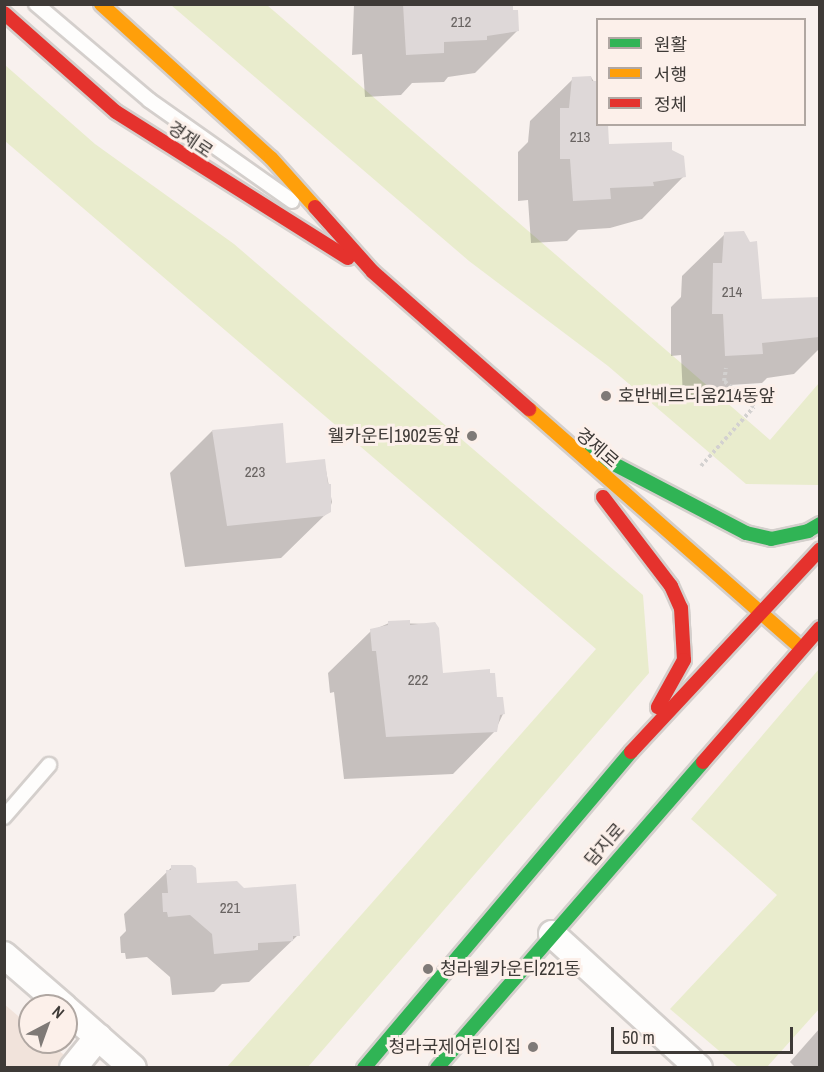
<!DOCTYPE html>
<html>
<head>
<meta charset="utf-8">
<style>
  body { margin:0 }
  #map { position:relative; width:824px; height:1072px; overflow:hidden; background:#f8f1ee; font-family:"Archivo Narrow","Noto Sans KR",sans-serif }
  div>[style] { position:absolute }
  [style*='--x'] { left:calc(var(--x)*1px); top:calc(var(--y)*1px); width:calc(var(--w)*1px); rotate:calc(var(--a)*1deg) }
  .built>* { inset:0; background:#f1e3db }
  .green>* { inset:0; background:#e9eccd }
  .shadow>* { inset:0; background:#0003 }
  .building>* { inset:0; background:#ded8d8 }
  .path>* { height:4px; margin-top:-2px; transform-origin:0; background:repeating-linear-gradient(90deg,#d3d1d0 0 3px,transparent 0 6px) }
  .roads { filter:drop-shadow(2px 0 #d4cfcc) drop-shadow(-2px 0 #d4cfcc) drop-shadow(0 2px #d4cfcc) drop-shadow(0 -2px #d4cfcc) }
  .lane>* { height:14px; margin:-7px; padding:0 7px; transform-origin:7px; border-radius:7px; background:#fefdfc }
  .street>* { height:26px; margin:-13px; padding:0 13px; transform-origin:13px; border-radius:13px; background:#fefdfc }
  .fast>* { height:14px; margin:-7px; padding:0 7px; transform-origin:7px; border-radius:7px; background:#30b455 }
  .slow>* { height:14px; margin:-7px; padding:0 7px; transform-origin:7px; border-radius:7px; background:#ff9f0a }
  .jam>* { height:14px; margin:-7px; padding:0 7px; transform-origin:7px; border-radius:7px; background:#e5322d }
  .dots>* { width:16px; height:16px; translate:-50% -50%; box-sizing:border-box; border:3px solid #fcf0ea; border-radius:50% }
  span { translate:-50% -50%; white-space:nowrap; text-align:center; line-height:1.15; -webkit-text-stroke:6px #fcf0ea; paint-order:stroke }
  .number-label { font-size:15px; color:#686361 }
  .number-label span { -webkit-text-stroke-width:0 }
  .street-label { font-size:18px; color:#3e3a37 }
  .poi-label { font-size:18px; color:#3e3a37 }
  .left { translate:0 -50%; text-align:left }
  .right { translate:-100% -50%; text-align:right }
  .frame { position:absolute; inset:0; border:6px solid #3e3a37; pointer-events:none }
  .legend { position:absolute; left:596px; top:18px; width:210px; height:108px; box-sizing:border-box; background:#fcf0ea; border:2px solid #b0a7a2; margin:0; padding:8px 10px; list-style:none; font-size:18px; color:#3e3a37 }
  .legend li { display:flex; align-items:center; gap:12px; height:30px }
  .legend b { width:30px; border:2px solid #b0a7a2 }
  .north { position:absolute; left:18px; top:994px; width:60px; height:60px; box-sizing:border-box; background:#fcf0ea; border:2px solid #b0a7a2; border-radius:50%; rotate:41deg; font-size:16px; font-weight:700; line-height:24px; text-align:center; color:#3e3a37 }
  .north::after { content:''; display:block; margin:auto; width:21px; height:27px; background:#7f7a77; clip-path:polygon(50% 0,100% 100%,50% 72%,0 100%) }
  .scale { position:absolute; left:611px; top:1027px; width:182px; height:27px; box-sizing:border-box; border:3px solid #3e3a37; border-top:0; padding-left:8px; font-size:18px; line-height:21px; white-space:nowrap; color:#3e3a37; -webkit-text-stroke:4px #fcf0ea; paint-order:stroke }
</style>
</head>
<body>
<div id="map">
  <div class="built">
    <div style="clip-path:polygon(4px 1004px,30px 1026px,30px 1042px,49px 1042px,78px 1067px,5px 1067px)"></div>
  </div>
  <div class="green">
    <div style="clip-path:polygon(171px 5px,267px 5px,770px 440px,819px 383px,819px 485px,746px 484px,608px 366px,469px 261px)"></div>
    <div style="clip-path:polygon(5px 65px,95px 144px,234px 244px,643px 595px,649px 673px,308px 1067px,227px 1067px,596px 649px,5px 141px)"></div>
    <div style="clip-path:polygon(819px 669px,819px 1009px,767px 1067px,738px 1067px,670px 1009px,777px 895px,691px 819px)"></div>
  </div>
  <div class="shadow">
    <div style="clip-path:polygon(354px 4px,505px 4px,518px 30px,475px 73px,448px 77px,444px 82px,412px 83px,401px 95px,365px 97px,362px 54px,352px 55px)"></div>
    <div style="clip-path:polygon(591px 77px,598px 88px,598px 124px,608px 146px,671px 151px,684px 176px,642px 219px,610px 228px,578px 230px,567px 241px,531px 243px,528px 200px,518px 201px,518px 152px,528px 142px,530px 121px,573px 79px)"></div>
    <div style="clip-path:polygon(725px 234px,760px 300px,820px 299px,820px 348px,794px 374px,767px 378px,762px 383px,730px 385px,719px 396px,683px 398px,681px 355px,671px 356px,671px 307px,681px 297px,682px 276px)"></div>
    <div style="clip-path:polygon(212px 431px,285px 464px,324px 460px,332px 502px,329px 511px,281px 558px,185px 567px,170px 473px)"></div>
    <div style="clip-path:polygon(389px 623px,434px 624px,442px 675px,496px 699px,503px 714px,495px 731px,453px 774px,344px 779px,334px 692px,330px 693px,328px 673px,371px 631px)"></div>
    <div style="clip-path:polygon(172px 867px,196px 885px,298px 935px,249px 982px,222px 984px,214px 992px,172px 995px,170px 977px,147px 957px,126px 959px,125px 953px,121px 953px,120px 937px,126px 931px,124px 914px)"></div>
    <div style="clip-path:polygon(820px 1028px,820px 1068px,796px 1068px,790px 1062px)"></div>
  </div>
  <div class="building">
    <div style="clip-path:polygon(403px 4px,513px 4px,513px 10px,518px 10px,519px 31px,487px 36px,487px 40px,444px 42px,444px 53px,406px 55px)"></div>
    <div style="clip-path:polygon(591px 76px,592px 81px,597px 81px,597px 124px,608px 124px,609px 144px,672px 142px,672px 150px,684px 156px,686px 177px,653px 182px,654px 186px,610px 188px,611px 199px,573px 201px,570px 159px,560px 159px,560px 108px,569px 108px,572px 77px)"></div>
    <div style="clip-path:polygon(744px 231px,750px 242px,757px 241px,762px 299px,819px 297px,819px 337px,762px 343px,763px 354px,725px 356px,723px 314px,712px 314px,713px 263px,722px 263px,724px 232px)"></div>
    <div style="clip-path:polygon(283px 423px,286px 463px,325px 459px,328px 484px,331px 484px,331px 512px,324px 516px,227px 526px,212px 430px)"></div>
    <div style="clip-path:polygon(410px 620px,410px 625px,435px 622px,439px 628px,443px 673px,490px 669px,490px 673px,495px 673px,497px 697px,503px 697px,505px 714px,500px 715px,497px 732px,386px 737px,376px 651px,372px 651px,370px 629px,388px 625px,388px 621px)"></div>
    <div style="clip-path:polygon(171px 865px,192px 865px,196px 868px,197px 883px,237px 881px,244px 888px,296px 884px,300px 936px,293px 936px,293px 941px,258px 943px,258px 950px,214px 954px,212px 934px,190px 915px,168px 917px,167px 912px,163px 912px,162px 893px,168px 893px,166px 870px,171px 870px)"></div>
  </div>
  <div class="path">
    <div style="--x:701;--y:466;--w:79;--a:-48.1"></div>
    <div style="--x:754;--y:407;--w:40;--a:-139"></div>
    <div style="--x:724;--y:381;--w:13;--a:-81"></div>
  </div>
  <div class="roads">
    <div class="lane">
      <div style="--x:36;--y:4;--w:148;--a:40.3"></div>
      <div style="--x:149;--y:100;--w:175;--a:35.2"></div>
      <div style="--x:4;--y:817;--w:69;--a:-49.1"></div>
    </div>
    <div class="street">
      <div style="--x:552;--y:934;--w:199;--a:42.4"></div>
      <div style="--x:4;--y:955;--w:78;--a:40.8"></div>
      <div style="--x:66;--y:1009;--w:89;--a:41.4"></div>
      <div style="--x:73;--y:1068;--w:40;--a:-51"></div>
    </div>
    <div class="fast">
      <div style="--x:591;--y:452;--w:175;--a:27.6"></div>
      <div style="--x:746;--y:533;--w:26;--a:13"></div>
      <div style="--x:771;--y:539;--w:38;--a:-12"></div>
      <div style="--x:808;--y:531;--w:14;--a:-30"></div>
      <div style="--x:364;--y:1068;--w:414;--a:-49.8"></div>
      <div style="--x:437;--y:1068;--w:405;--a:-49"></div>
    </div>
    <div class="slow">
      <div style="--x:101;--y:4;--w:229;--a:42.2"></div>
      <div style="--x:271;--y:158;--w:66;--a:48.1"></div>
      <div style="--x:529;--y:409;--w:362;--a:41.3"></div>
    </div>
    <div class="jam">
      <div style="--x:4;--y:13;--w:149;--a:41.5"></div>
      <div style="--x:116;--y:112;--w:274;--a:32.2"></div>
      <div style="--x:315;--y:207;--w:87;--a:48.3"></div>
      <div style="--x:373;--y:272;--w:208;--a:41.3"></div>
      <div style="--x:603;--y:497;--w:112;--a:52.6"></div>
      <div style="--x:671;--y:586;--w:24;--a:66"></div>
      <div style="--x:681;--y:608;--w:52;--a:86.7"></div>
      <div style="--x:684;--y:660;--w:54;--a:119"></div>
      <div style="--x:631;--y:752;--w:277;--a:-47"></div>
      <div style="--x:703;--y:762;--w:178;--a:-48.9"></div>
    </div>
  </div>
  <div class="dots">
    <div style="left:606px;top:396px;background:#7f7a77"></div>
    <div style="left:472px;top:436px;background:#7f7a77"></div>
    <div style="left:428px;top:969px;background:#7f7a77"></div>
    <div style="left:533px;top:1047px;background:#7f7a77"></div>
  </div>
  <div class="number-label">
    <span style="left:461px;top:22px">212</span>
    <span style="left:580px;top:137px">213</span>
    <span style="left:732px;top:292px">214</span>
    <span style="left:255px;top:472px">223</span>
    <span style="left:418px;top:680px">222</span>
    <span style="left:230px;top:908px">221</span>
  </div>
  <div class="street-label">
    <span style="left:190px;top:140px;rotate:34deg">경제로</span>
    <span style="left:597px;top:448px;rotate:41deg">경제로</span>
    <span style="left:605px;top:845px;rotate:-49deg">담지로</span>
  </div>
  <div class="poi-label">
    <span class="left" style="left:618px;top:396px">호반베르디움214동앞</span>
    <span class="right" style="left:460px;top:436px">웰카운티1902동앞</span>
    <span class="left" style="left:440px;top:969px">청라웰카운티221동</span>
    <span class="right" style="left:521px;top:1047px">청라국제어린이집</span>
  </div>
  <div class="frame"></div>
  <ul class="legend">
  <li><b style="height:8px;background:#30b455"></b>원활</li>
  <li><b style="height:8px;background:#ff9f0a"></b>서행</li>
  <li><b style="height:8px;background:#e5322d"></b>정체</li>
  </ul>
  <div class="north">N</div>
  <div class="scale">50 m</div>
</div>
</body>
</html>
